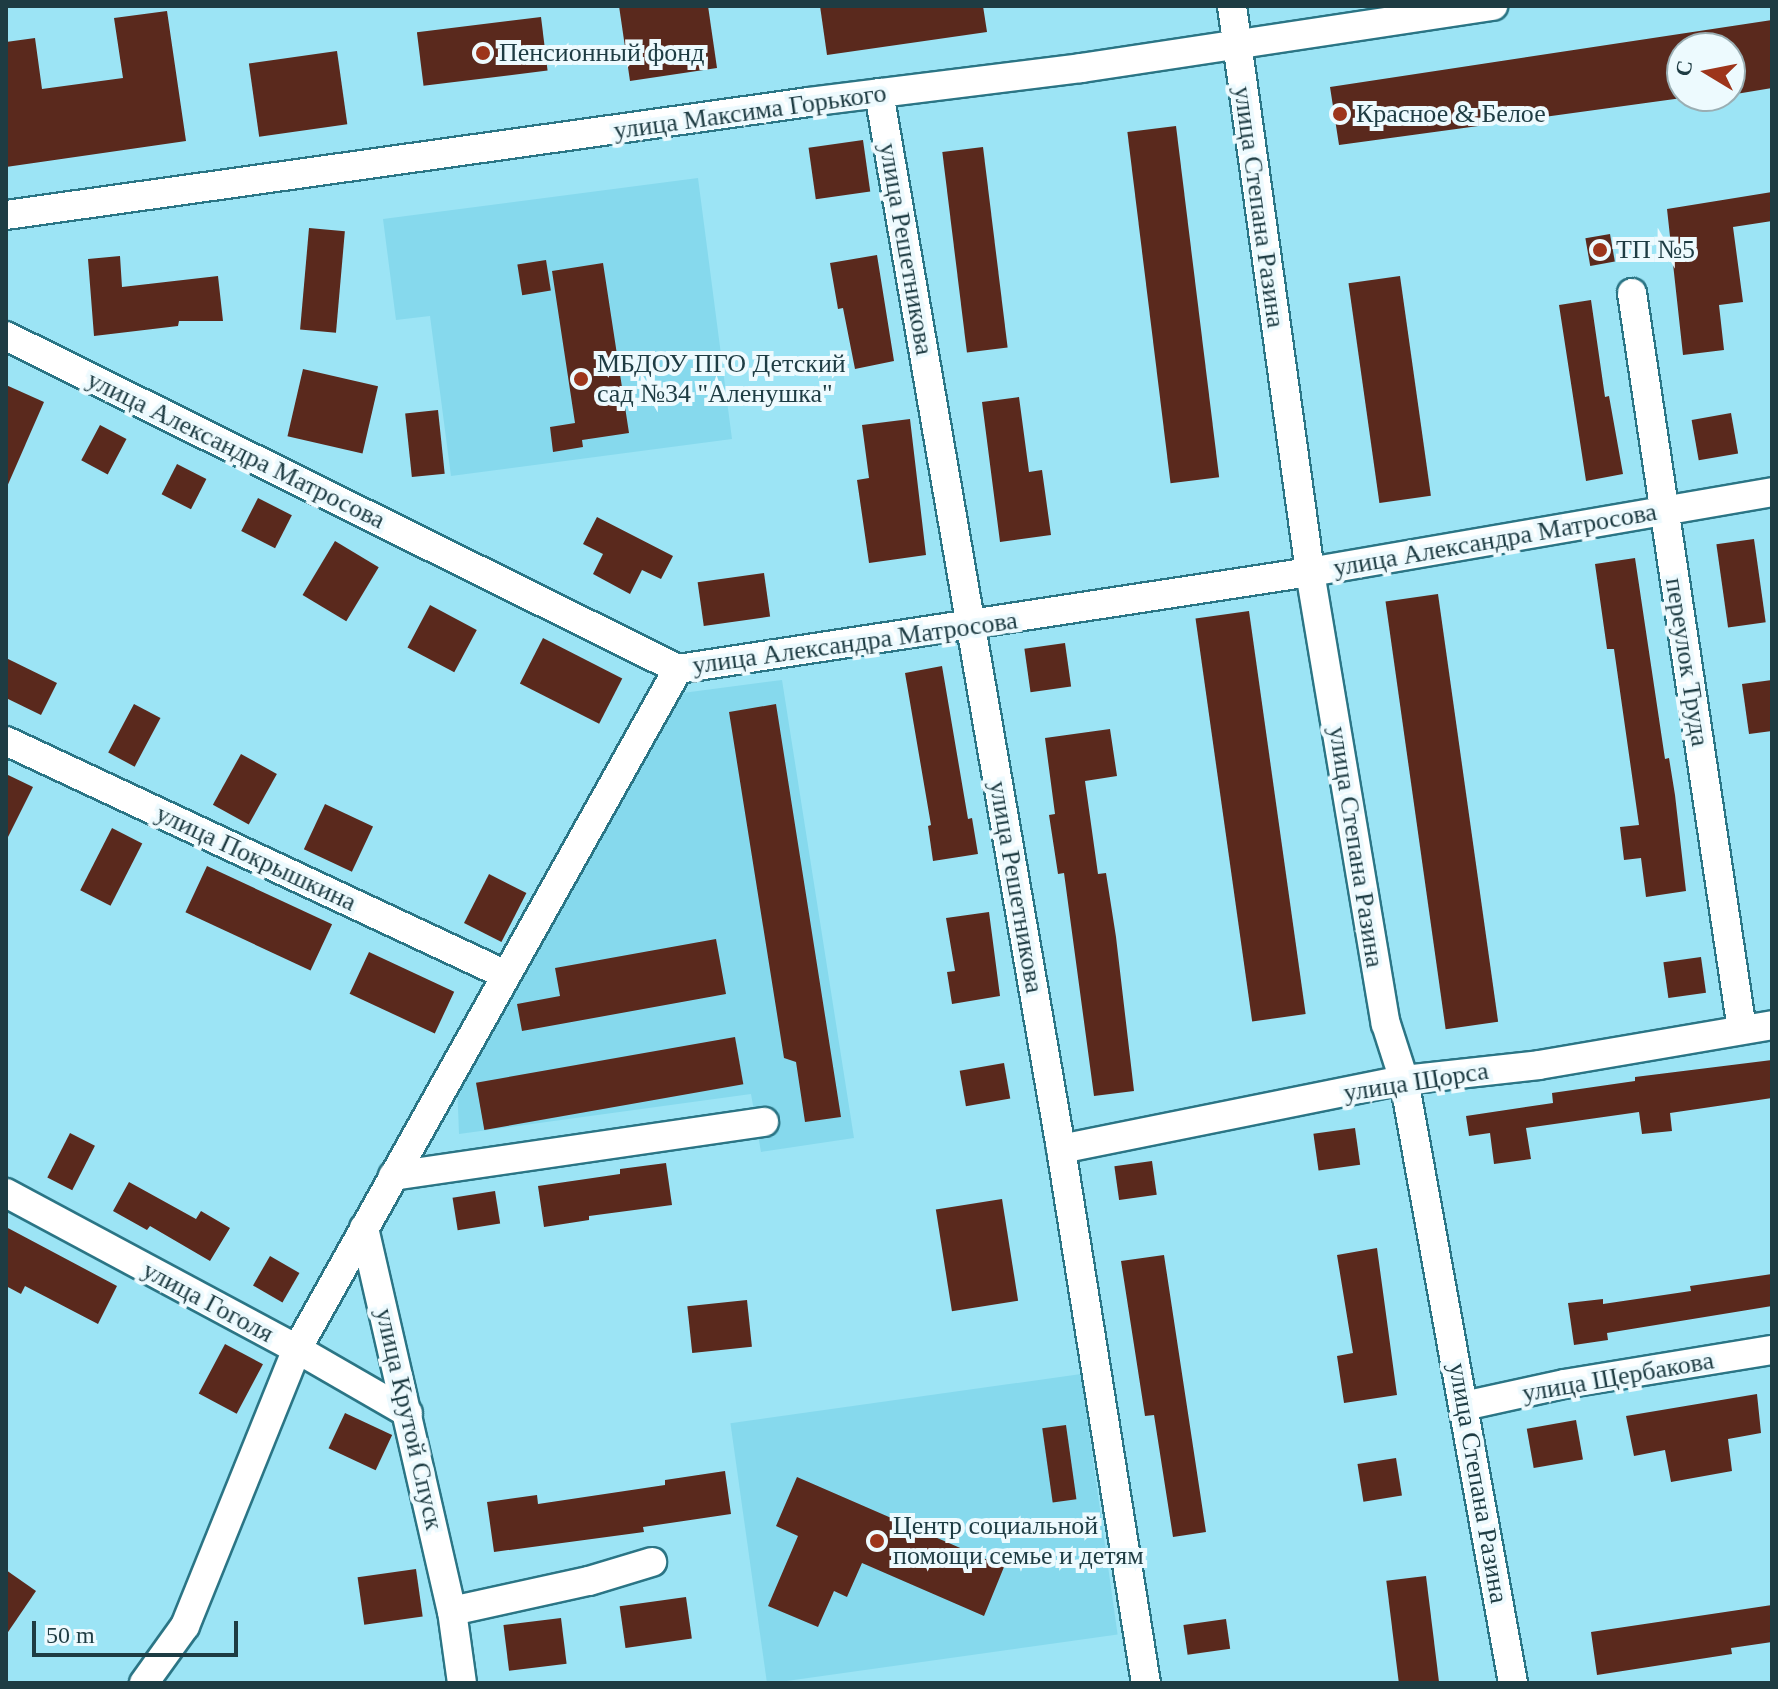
<!DOCTYPE html>
<html>
<head>
<meta charset="utf-8">
<style>
  body { margin:0 }
  #map { position:relative; width:1778px; height:1689px; overflow:hidden; background:#9ce4f5; font-family:"Times New Roman",serif }
  div>[style] { position:absolute }
  [style*='--x'] { left:calc(var(--x)*1px); top:calc(var(--y)*1px); width:calc(var(--w)*1px); rotate:calc(var(--a)*1deg) }
  .built>* { inset:0; background:#86d9ed; transform-origin:0 0 }
  .building>* { inset:0; background:#5a291d; transform-origin:0 0 }
  .roads { filter:drop-shadow(2px 0 #2b7585) drop-shadow(-2px 0 #2b7585) drop-shadow(0 2px #2b7585) drop-shadow(0 -2px #2b7585) }
  .minor>* { height:28px; margin:-14px; padding:0 14px; transform-origin:14px; border-radius:14px; background:#fff }
  .dots>* { width:22px; height:22px; translate:-50% -50%; box-sizing:border-box; border:4px solid #edfafe; border-radius:50% }
  span { translate:-50% -50%; white-space:nowrap; text-align:center; line-height:1.15; -webkit-text-stroke:8px #edfafe; paint-order:stroke }
  .poi-label { font-size:26px; color:#1e3c43 }
  .left { translate:0 -50%; text-align:left }
  .street-label { font-size:26px; color:#1e3c43 }
  .frame { position:absolute; inset:0; border:8px solid #1e3c43; pointer-events:none }
  .north { position:absolute; left:1666px; top:32px; width:80px; height:80px; box-sizing:border-box; background:#edfafe; border:2px solid #9aaeb3; border-radius:50%; rotate:280deg; font-size:22px; font-weight:700; line-height:32px; text-align:center; color:#1e3c43 }
  .north::after { content:''; display:block; margin:auto; width:28px; height:36px; background:#9d351b; clip-path:polygon(50% 0,100% 100%,50% 72%,0 100%) }
  .scale { position:absolute; left:32px; top:1621px; width:206px; height:36px; box-sizing:border-box; border:4px solid #1e3c43; border-top:0; padding-left:10px; font-size:24px; line-height:28px; white-space:nowrap; color:#1e3c43; -webkit-text-stroke:6px #edfafe; paint-order:stroke }
</style>
</head>
<body>
<div id="map">
  <div class="built">
    <div style="clip-path:polygon(698px 178px,732px 439px,451px 476px,430px 316px,396px 320px,383px 219px)"></div>
    <div style="clip-path:polygon(782px 680px,854px 1138px,761px 1152px,751px 1094px,459px 1134px,457px 1081px,675px 694px)"></div>
    <div style="left:1081px;top:1374px;width:263px;height:354px;rotate:82deg"></div>
  </div>
  <div class="building">
    <div style="clip-path:polygon(619px 6px,708px 6px,717px 68px,630px 81px)"></div>
    <div style="clip-path:polygon(820px 6px,983px 6px,987px 32px,827px 55px)"></div>
    <div style="clip-path:polygon(167px 11px,186px 141px,6px 167px,6px 42px,35px 38px,42px 89px,123px 78px,114px 18px)"></div>
    <div style="left:541px;top:17px;width:54px;height:125px;rotate:83deg"></div>
    <div style="clip-path:polygon(1772px 20px,1772px 88px,1730px 95px,1730px 48px,1682px 48px,1682px 98px,1339px 145px,1330px 87px)"></div>
    <div style="left:337px;top:51px;width:74px;height:89px;rotate:82deg"></div>
    <div style="left:1176px;top:126px;width:354px;height:49px;rotate:83deg"></div>
    <div style="left:863px;top:140px;width:52px;height:55px;rotate:82deg"></div>
    <div style="left:983px;top:147px;width:202px;height:41px;rotate:83deg"></div>
    <div style="clip-path:polygon(1772px 192px,1772px 221px,1733px 227px,1743px 302px,1719px 305px,1724px 350px,1683px 355px,1667px 209px)"></div>
    <div style="left:309px;top:228px;width:36px;height:102px;rotate:5deg"></div>
    <div style="left:1610px;top:234px;width:28px;height:25px;rotate:80deg"></div>
    <div style="clip-path:polygon(877px 255px,894px 361px,855px 369px,843px 308px,838px 309px,830px 263px)"></div>
    <div style="clip-path:polygon(120px 256px,122px 287px,218px 276px,223px 321px,179px 321px,178px 326px,94px 336px,88px 259px)"></div>
    <div style="left:546px;top:260px;width:31px;height:29px;rotate:81deg"></div>
    <div style="clip-path:polygon(603px 263px,629px 433px,582px 440px,583px 447px,553px 452px,550px 427px,575px 423px,552px 271px)"></div>
    <div style="left:1400px;top:276px;width:222px;height:52px;rotate:82deg"></div>
    <div style="clip-path:polygon(1591px 300px,1605px 397px,1609px 396px,1623px 474px,1586px 481px,1559px 305px)"></div>
    <div style="left:303px;top:369px;width:77px;height:69px;rotate:13deg"></div>
    <div style="clip-path:polygon(6px 385px,44px 402px,6px 489px)"></div>
    <div style="clip-path:polygon(1019px 397px,1029px 472px,1042px 470px,1051px 535px,1000px 542px,982px 402px)"></div>
    <div style="left:438px;top:410px;width:64px;height:33px;rotate:84deg"></div>
    <div style="left:1731px;top:413px;width:41px;height:40px;rotate:80deg"></div>
    <div style="clip-path:polygon(910px 419px,926px 555px,869px 563px,857px 480px,869px 478px,862px 425px)"></div>
    <div style="left:100px;top:425px;width:30px;height:40px;rotate:28deg"></div>
    <div style="left:177px;top:464px;width:33px;height:34px;rotate:27deg"></div>
    <div style="left:258px;top:498px;width:38px;height:37px;rotate:27deg"></div>
    <div style="clip-path:polygon(597px 517px,673px 556px,661px 579px,642px 570px,630px 594px,593px 574px,603px 554px,583px 544px)"></div>
    <div style="left:1754px;top:539px;width:84px;height:38px;rotate:82deg"></div>
    <div style="left:335px;top:541px;width:51px;height:63px;rotate:31deg"></div>
    <div style="clip-path:polygon(1635px 558px,1665px 759px,1669px 758px,1675px 795px,1686px 891px,1646px 897px,1641px 858px,1624px 860px,1620px 827px,1639px 825px,1614px 649px,1607px 649px,1595px 564px)"></div>
    <div style="left:764px;top:573px;width:44px;height:67px;rotate:82deg"></div>
    <div style="left:1438px;top:594px;width:432px;height:53px;rotate:82deg"></div>
    <div style="left:430px;top:605px;width:53px;height:48px;rotate:28deg"></div>
    <div style="left:1249px;top:611px;width:407px;height:54px;rotate:82deg"></div>
    <div style="left:543px;top:638px;width:89px;height:51px;rotate:27deg"></div>
    <div style="left:1065px;top:643px;width:44px;height:41px;rotate:82deg"></div>
    <div style="clip-path:polygon(6px 658px,57px 683px,41px 715px,6px 698px)"></div>
    <div style="clip-path:polygon(942px 666px,968px 819px,972px 818px,978px 854px,933px 861px,928px 826px,931px 825px,905px 673px)"></div>
    <div style="clip-path:polygon(1772px 680px,1772px 731px,1749px 734px,1742px 684px)"></div>
    <div style="left:134px;top:704px;width:30px;height:55px;rotate:28deg"></div>
    <div style="clip-path:polygon(776px 704px,841px 1117px,805px 1122px,796px 1062px,784px 1058px,729px 712px)"></div>
    <div style="clip-path:polygon(1110px 729px,1117px 776px,1085px 781px,1098px 874px,1106px 873px,1116px 937px,1134px 1091px,1094px 1096px,1064px 873px,1058px 874px,1049px 815px,1055px 814px,1045px 738px)"></div>
    <div style="left:241px;top:754px;width:41px;height:58px;rotate:29deg"></div>
    <div style="clip-path:polygon(6px 774px,33px 787px,6px 841px)"></div>
    <div style="left:325px;top:804px;width:53px;height:50px;rotate:25deg"></div>
    <div style="left:112px;top:828px;width:34px;height:70px;rotate:27deg"></div>
    <div style="left:207px;top:866px;width:138px;height:51px;rotate:25deg"></div>
    <div style="left:489px;top:874px;width:42px;height:55px;rotate:27deg"></div>
    <div style="clip-path:polygon(989px 912px,1000px 996px,952px 1004px,947px 972px,955px 971px,946px 918px)"></div>
    <div style="clip-path:polygon(716px 939px,726px 994px,522px 1031px,517px 1004px,560px 996px,555px 968px)"></div>
    <div style="left:369px;top:952px;width:94px;height:46px;rotate:25deg"></div>
    <div style="left:1701px;top:957px;width:36px;height:38px;rotate:82deg"></div>
    <div style="left:735px;top:1037px;width:48px;height:263px;rotate:80deg"></div>
    <div style="clip-path:polygon(1772px 1060px,1772px 1098px,1670px 1113px,1672px 1131px,1642px 1134px,1639px 1112px,1526px 1128px,1531px 1159px,1494px 1164px,1490px 1133px,1469px 1136px,1466px 1116px,1553px 1103px,1552px 1093px,1635px 1081px,1635px 1077px)"></div>
    <div style="left:1004px;top:1063px;width:36px;height:45px;rotate:80deg"></div>
    <div style="left:1355px;top:1128px;width:37px;height:42px;rotate:82deg"></div>
    <div style="left:70px;top:1133px;width:28px;height:50px;rotate:27deg"></div>
    <div style="left:1152px;top:1161px;width:34px;height:38px;rotate:82deg"></div>
    <div style="clip-path:polygon(666px 1163px,672px 1205px,589px 1216px,589px 1220px,544px 1227px,538px 1186px,620px 1174px,620px 1169px)"></div>
    <div style="clip-path:polygon(129px 1182px,196px 1219px,201px 1211px,230px 1228px,210px 1261px,150px 1226px,147px 1230px,113px 1211px)"></div>
    <div style="left:495px;top:1191px;width:33px;height:43px;rotate:81deg"></div>
    <div style="left:1002px;top:1199px;width:103px;height:67px;rotate:81deg"></div>
    <div style="clip-path:polygon(6px 1227px,117px 1286px,98px 1324px,25px 1286px,21px 1294px,6px 1286px)"></div>
    <div style="clip-path:polygon(1377px 1248px,1397px 1395px,1344px 1403px,1337px 1356px,1353px 1353px,1337px 1255px)"></div>
    <div style="clip-path:polygon(1164px 1255px,1206px 1532px,1173px 1537px,1154px 1415px,1145px 1416px,1121px 1261px)"></div>
    <div style="left:270px;top:1256px;width:34px;height:34px;rotate:30deg"></div>
    <div style="clip-path:polygon(1772px 1274px,1772px 1306px,1607px 1333px,1608px 1340px,1574px 1345px,1568px 1303px,1603px 1299px,1603px 1304px,1691px 1291px,1690px 1286px)"></div>
    <div style="left:747px;top:1300px;width:47px;height:60px;rotate:84deg"></div>
    <div style="left:225px;top:1344px;width:43px;height:56px;rotate:28deg"></div>
    <div style="clip-path:polygon(1757px 1394px,1761px 1433px,1728px 1439px,1732px 1471px,1671px 1482px,1665px 1450px,1634px 1456px,1626px 1416px)"></div>
    <div style="left:345px;top:1413px;width:52px;height:39px;rotate:25deg"></div>
    <div style="left:1576px;top:1420px;width:40px;height:50px;rotate:80deg"></div>
    <div style="left:1066px;top:1425px;width:75px;height:24px;rotate:82deg"></div>
    <div style="left:1396px;top:1458px;width:38px;height:39px;rotate:81deg"></div>
    <div style="clip-path:polygon(725px 1471px,731px 1514px,643px 1527px,644px 1532px,494px 1552px,487px 1502px,537px 1495px,538px 1504px,665px 1485px,665px 1480px)"></div>
    <div style="clip-path:polygon(797px 1477px,1004px 1567px,984px 1616px,862px 1563px,847px 1597px,834px 1591px,818px 1627px,768px 1606px,798px 1536px,776px 1526px)"></div>
    <div style="left:416px;top:1569px;width:48px;height:59px;rotate:82deg"></div>
    <div style="clip-path:polygon(6px 1570px,36px 1591px,6px 1635px)"></div>
    <div style="left:1426px;top:1576px;width:108px;height:40px;rotate:83deg"></div>
    <div style="left:686px;top:1597px;width:42px;height:67px;rotate:82deg"></div>
    <div style="clip-path:polygon(1772px 1605px,1772px 1642px,1731px 1648px,1732px 1654px,1597px 1675px,1591px 1632px)"></div>
    <div style="left:561px;top:1618px;width:46px;height:58px;rotate:83deg"></div>
    <div style="left:1226px;top:1619px;width:30px;height:43px;rotate:82deg"></div>
  </div>
  <div class="roads">
    <div class="minor">
      <div style="--x:1232;--y:6;--w:571;--a:82.15"></div>
      <div style="--x:1310;--y:572;--w:458;--a:80.5"></div>
      <div style="--x:1386;--y:1024;--w:59;--a:72.2"></div>
      <div style="--x:1404;--y:1080;--w:613;--a:79.75"></div>
      <div style="--x:879;--y:93;--w:1072;--a:80.22"></div>
      <div style="--x:1061;--y:1149;--w:541;--a:80.96"></div>
      <div style="--x:6;--y:215;--w:811;--a:-8.01"></div>
      <div style="--x:809;--y:102;--w:274;--a:-7.1"></div>
      <div style="--x:1081;--y:68;--w:417;--a:-8.6"></div>
      <div style="--x:1632;--y:293;--w:745;--a:81.51"></div>
      <div style="--x:6;--y:336;--w:750;--a:26.36"></div>
      <div style="--x:678;--y:669;--w:639;--a:-8.73"></div>
      <div style="--x:1310;--y:572;--w:469;--a:-9.8"></div>
      <div style="--x:6;--y:741;--w:552;--a:25.08"></div>
      <div style="--x:1061;--y:1149;--w:350;--a:-11.4"></div>
      <div style="--x:1404;--y:1080;--w:136;--a:-6.3"></div>
      <div style="--x:1539;--y:1065;--w:236;--a:-9.7"></div>
      <div style="--x:393;--y:1176;--w:375;--a:-8.3"></div>
      <div style="--x:6;--y:1193;--w:330;--a:28.2"></div>
      <div style="--x:297;--y:1349;--w:128;--a:30"></div>
      <div style="--x:364;--y:1228;--w:393;--a:77.1"></div>
      <div style="--x:452;--y:1611;--w:73;--a:82.1"></div>
      <div style="--x:1464;--y:1406;--w:102;--a:-12.4"></div>
      <div style="--x:1564;--y:1384;--w:211;--a:-9.3"></div>
      <div style="--x:452;--y:1611;--w:140;--a:-12.4"></div>
      <div style="--x:589;--y:1581;--w:66;--a:-16.8"></div>
      <div style="--x:144;--y:1683;--w:70;--a:-54.3"></div>
      <div style="--x:185;--y:1626;--w:299;--a:-68"></div>
      <div style="--x:297;--y:1349;--w:779;--a:-60.74"></div>
    </div>
  </div>
  <div class="dots">
    <div style="left:483px;top:53px;background:#9d351b"></div>
    <div style="left:1340px;top:114px;background:#9d351b"></div>
    <div style="left:1600px;top:250px;background:#9d351b"></div>
    <div style="left:581px;top:379px;background:#9d351b"></div>
    <div style="left:877px;top:1541px;background:#9d351b"></div>
  </div>
  <div class="poi-label">
    <span class="left" style="left:499px;top:53px">Пенсионный фонд</span>
    <span class="left" style="left:1356px;top:114px">Красное &amp; Белое</span>
    <span class="left" style="left:1616px;top:250px">ТП №5</span>
    <span class="left" style="left:597px;top:379px">МБДОУ ПГО Детский<br>сад №34 "Аленушка"</span>
    <span class="left" style="left:893px;top:1541px">Центр социальной<br>помощи семье и детям</span>
  </div>
  <div class="street-label">
    <span style="left:750px;top:112px;rotate:-8deg">улица Максима Горького</span>
    <span style="left:1259px;top:207px;rotate:82deg">улица Степана Разина</span>
    <span style="left:906px;top:249px;rotate:80deg">улица Решетникова</span>
    <span style="left:236px;top:450px;rotate:26deg">улица Александра Матросова</span>
    <span style="left:1495px;top:540px;rotate:-10deg">улица Александра Матросова</span>
    <span style="left:855px;top:643px;rotate:-8deg">улица Александра Матросова</span>
    <span style="left:1687px;top:662px;rotate:81deg">переулок Труда</span>
    <span style="left:1356px;top:847px;rotate:81deg">улица Степана Разина</span>
    <span style="left:256px;top:858px;rotate:25deg">улица Покрышкина</span>
    <span style="left:1016px;top:887px;rotate:80deg">улица Решетникова</span>
    <span style="left:1416px;top:1082px;rotate:-9deg">улица Щорса</span>
    <span style="left:208px;top:1302px;rotate:28deg">улица Гоголя</span>
    <span style="left:1618px;top:1377px;rotate:-10deg">улица Щербакова</span>
    <span style="left:409px;top:1419px;rotate:77deg">улица Крутой Спуск</span>
    <span style="left:1478px;top:1483px;rotate:80deg">улица Степана Разина</span>
  </div>
  <div class="frame"></div>
  <div class="north">С</div>
  <div class="scale">50 m</div>
</div>
</body>
</html>
